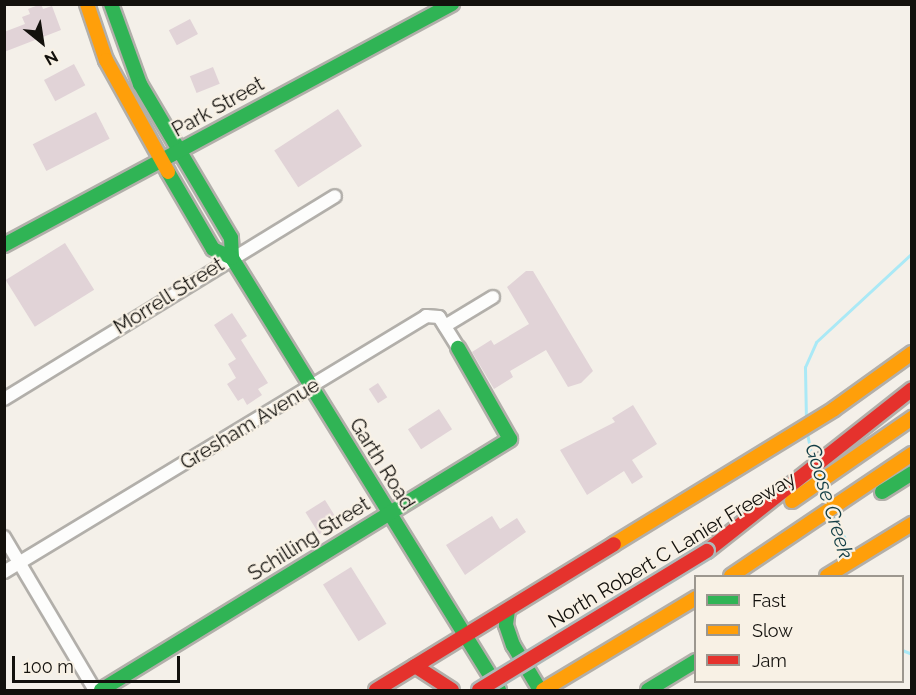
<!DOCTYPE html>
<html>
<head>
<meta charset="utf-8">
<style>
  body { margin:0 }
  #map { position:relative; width:916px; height:695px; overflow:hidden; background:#f4f0e9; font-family:Raleway,sans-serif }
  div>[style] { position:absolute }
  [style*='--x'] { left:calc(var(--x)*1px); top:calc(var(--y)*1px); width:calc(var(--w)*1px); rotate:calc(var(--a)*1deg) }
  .stream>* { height:3px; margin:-1.5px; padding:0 1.5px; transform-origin:1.5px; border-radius:1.5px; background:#aae9f6 }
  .building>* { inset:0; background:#e1d3d7; transform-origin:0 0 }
  .roads { filter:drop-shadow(2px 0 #b2afaa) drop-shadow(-2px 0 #b2afaa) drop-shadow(0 2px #b2afaa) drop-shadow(0 -2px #b2afaa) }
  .street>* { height:12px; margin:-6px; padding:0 6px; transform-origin:6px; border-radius:6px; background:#fdfdfc }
  .fast>* { height:14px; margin:-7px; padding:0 7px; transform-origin:7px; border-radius:7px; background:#30b455 }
  .slow>* { height:14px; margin:-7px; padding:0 7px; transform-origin:7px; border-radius:7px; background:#ff9f0a }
  .jam>* { height:14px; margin:-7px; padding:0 7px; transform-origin:7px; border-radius:7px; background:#e5322d }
  .bridges { filter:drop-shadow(2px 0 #afb8b8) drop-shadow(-2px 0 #afb8b8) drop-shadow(0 2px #afb8b8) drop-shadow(0 -2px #afb8b8) }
  .jam-bridge>* { height:14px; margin:-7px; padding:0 7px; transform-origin:7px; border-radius:7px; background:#e5322d }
  span { translate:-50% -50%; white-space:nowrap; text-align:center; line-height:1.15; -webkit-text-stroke:4.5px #f8f1e5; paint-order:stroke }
  .street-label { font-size:20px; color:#13110d }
  .water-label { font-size:21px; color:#113d45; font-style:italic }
  .frame { position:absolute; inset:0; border:6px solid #13110d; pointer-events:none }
  .legend { position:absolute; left:694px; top:575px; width:210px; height:108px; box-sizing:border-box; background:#f8f1e5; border:2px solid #9c978f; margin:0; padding:8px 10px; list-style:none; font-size:18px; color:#13110d }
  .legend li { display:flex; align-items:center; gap:12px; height:30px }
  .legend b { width:30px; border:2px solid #9c978f }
  .north { position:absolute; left:12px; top:12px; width:60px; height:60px; -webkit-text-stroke:4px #f8f1e5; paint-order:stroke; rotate:150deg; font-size:16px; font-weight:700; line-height:24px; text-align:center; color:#13110d }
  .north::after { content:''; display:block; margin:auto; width:21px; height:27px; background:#13110d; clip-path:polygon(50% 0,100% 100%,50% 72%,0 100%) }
  .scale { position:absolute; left:12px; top:656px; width:168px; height:27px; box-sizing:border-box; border:3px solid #13110d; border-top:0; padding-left:8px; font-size:18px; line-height:21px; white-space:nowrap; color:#13110d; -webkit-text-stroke:4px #f8f1e5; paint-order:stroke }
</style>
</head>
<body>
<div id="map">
  <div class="stream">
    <div style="--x:806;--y:421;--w:54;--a:-91.1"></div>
    <div style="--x:805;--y:367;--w:27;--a:-66"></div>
    <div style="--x:816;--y:342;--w:131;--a:-42.8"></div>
    <div style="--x:807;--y:433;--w:26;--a:79"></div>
    <div style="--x:833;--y:516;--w:24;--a:62"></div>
    <div style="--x:844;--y:537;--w:20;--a:79"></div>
    <div style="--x:902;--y:650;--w:11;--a:22"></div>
  </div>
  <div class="building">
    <div style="clip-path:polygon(41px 4px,43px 9px,52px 6px,61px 30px,4px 52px,4px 32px,25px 24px,22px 17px,30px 14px,28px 9px)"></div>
    <div style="left:190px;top:19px;width:17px;height:24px;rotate:62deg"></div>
    <div style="left:74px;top:64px;width:24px;height:34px;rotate:62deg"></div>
    <div style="left:213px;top:67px;width:18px;height:25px;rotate:68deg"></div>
    <div style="left:338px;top:109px;width:44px;height:76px;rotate:57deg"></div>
    <div style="left:96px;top:112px;width:30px;height:71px;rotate:63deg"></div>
    <div style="left:65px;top:243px;width:55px;height:70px;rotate:58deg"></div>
    <div style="clip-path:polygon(526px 271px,533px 271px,593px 371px,581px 383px,568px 387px,546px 350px,510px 371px,513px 377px,494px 389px,472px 352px,491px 340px,494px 345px,529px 324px,507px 287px)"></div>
    <div style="clip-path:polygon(232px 313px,247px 336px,241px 340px,268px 383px,258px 389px,262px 395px,247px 405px,243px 398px,238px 401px,227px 384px,236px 378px,228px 364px,236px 359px,214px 325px)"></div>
    <div style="left:378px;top:383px;width:17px;height:11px;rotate:57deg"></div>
    <div style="clip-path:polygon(633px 405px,657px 444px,632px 460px,643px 477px,632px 484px,624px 471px,587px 495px,560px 450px,615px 422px,612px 418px)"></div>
    <div style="left:439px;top:409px;width:24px;height:37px;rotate:57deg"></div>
    <div style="left:325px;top:500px;width:26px;height:23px;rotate:58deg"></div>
    <div style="clip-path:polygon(492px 516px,500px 529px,517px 518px,526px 532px,465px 575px,446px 545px)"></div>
    <div style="left:351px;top:567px;width:67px;height:33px;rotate:58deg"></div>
  </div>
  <div class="roads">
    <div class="street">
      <div style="--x:445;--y:326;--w:56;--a:-31.1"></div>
      <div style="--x:4;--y:399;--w:388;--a:-31.5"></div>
      <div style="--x:4;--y:537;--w:178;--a:59.3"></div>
      <div style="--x:4;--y:572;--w:494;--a:-31.2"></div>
      <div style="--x:426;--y:316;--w:13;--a:4"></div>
      <div style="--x:439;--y:317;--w:36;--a:58"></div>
    </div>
    <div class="fast">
      <div style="--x:111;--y:4;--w:85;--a:70.1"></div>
      <div style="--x:140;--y:84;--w:179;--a:59.4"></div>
      <div style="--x:231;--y:238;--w:20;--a:87"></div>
      <div style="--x:232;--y:258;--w:508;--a:58.28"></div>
      <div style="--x:168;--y:172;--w:89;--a:59.7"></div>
      <div style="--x:213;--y:249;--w:21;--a:25"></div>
      <div style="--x:4;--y:245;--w:509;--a:-28.28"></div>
      <div style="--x:882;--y:492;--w:36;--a:-32"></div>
      <div style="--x:508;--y:610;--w:15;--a:98"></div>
      <div style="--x:506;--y:625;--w:21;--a:71"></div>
      <div style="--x:513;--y:645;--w:52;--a:59"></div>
      <div style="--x:101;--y:690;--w:480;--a:-31.5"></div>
      <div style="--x:510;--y:439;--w:105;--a:-119.7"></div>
      <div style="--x:648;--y:690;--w:56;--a:-31.1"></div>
    </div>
    <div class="slow">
      <div style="--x:87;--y:4;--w:59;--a:71.3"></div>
      <div style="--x:106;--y:60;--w:128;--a:61"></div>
      <div style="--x:792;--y:501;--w:146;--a:-34.7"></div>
      <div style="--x:614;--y:544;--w:258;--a:-31.5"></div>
      <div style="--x:834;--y:409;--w:96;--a:-35.7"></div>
      <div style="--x:731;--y:576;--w:218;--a:-34"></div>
      <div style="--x:827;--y:576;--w:100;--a:-31.5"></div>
      <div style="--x:543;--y:690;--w:179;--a:-31"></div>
    </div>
    <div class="jam">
      <div style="--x:707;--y:551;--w:261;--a:-38.3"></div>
      <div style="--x:415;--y:666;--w:44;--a:33"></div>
      <div style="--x:376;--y:690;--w:279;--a:-31.5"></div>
    </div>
  </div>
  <div class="bridges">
    <div class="jam-bridge">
      <div style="--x:479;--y:690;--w:267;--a:-31.4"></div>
    </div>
  </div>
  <div class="street-label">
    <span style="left:218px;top:107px;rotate:-29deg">Park Street</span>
    <span style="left:169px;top:296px;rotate:-32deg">Morrell Street</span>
    <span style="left:250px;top:424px;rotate:-31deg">Gresham Avenue</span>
    <span style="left:382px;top:464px;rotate:58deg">Garth Road</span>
    <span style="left:309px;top:539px;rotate:-32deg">Schilling Street</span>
    <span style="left:672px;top:550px;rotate:-31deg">North Robert C Lanier Freeway</span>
  </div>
  <div class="water-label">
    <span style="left:829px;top:501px;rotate:73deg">Goose Creek</span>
  </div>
  <div class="frame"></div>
  <ul class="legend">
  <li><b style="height:8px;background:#30b455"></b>Fast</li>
  <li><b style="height:8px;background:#ff9f0a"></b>Slow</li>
  <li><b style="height:8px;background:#e5322d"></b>Jam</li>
  </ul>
  <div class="north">N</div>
  <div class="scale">100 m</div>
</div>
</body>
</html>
